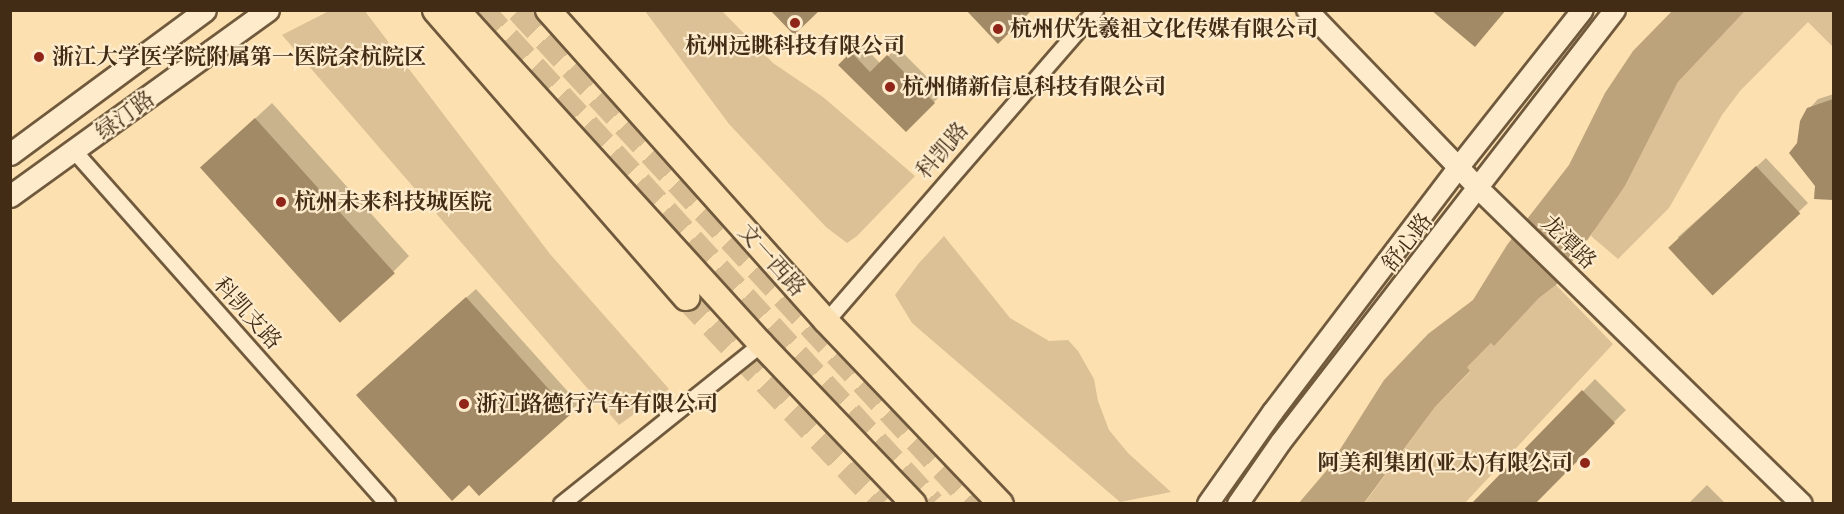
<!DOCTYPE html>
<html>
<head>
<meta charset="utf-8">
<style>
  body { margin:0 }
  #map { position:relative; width:1844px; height:514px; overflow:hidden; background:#fce0b0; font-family:"EB Garamond","Noto Serif SC",serif }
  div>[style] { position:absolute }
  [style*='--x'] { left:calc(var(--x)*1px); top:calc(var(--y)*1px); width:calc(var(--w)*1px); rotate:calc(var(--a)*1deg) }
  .green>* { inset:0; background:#dcc196 }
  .water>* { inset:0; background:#bda37b }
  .shadow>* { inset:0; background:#0003 }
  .building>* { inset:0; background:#a38a66; transform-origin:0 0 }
  .trunk-tunnel>* { height:26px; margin-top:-13px; transform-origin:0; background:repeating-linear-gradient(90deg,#d7bc91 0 26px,transparent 0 39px) }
  .roads { filter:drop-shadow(2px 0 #70593c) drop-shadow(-2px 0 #70593c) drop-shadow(0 2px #70593c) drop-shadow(0 -2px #70593c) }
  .minor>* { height:15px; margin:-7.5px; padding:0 7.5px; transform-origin:7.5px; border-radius:7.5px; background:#fdebcc }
  .tertiary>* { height:20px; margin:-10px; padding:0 10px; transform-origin:10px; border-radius:10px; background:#fdebcc }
  .secondary>* { height:21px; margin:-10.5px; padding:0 10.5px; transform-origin:10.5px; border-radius:10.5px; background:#fdebcc }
  .primary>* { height:24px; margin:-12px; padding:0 12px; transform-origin:12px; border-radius:12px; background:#fce0b0 }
  .trunk>* { height:26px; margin:-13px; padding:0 13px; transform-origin:13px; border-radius:13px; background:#fce0b0 }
  .dots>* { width:16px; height:16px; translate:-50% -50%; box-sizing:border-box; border:3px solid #fdebcc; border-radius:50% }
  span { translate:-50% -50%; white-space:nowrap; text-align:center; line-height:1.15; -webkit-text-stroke:4.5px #fdebcc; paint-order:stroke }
  .poi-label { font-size:22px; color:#422c15; font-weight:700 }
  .left { translate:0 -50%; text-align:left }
  .right { translate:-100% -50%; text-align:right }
  .street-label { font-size:22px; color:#422c15 }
  .frame { position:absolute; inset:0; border:12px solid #422c15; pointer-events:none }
</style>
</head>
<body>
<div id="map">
  <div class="green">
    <div style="clip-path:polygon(364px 10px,550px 254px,669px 389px,619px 425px,282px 35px,327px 12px)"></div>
    <div style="clip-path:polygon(645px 11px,722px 11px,773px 63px,823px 97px,915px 176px,857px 236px,847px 243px,826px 227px,729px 124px)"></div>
    <div style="clip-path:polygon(1745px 11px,1833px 11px,1833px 47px,1808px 22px,1740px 91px,1722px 115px,1669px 208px,1618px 259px,1591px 236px,1598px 222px,1625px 186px,1678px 82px)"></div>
    <div style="clip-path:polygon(944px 236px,1010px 318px,1049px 341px,1068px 340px,1078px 351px,1094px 379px,1098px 401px,1109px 430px,1128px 453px,1171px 492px,1120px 502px,912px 323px,895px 295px,919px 263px)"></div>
    <div style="clip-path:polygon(1556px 285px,1613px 344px,1465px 503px,1364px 504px,1435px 407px,1470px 372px,1466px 367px,1491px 343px,1494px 345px,1539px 298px)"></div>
  </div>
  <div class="water">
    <div style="clip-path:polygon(1672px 11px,1745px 11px,1678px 82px,1625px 186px,1556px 285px,1539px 298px,1494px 346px,1491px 343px,1467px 367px,1470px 371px,1435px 407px,1364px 503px,1298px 504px,1327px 470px,1384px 380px,1428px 334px,1473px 300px,1507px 245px,1569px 165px,1605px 93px,1633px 51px)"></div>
  </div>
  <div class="shadow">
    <div style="clip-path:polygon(861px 44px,881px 64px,897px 47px,943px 93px,906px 130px,841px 65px)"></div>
    <div style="clip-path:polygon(1834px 94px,1834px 198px,1816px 197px,1817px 186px,1798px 143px,1809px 109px,1818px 99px)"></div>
    <div style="clip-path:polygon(272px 103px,409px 256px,393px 272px,202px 167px)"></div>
    <div style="clip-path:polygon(1766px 158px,1808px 203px,1712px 294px,1678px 237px)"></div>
    <div style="clip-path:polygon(476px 289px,579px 404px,469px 483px,368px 385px)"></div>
    <div style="clip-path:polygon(1595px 379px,1626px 410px,1533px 504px,1473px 504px)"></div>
    <div style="clip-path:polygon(1707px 485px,1726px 504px,1688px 504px)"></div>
  </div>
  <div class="building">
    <div style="clip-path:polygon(770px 10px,820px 10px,794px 35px)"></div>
    <div style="clip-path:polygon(966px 10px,1032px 10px,998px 44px)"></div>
    <div style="clip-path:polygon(1431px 10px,1506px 10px,1475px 47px)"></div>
    <div style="clip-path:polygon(851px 52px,870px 72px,887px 55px,935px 103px,906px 132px,838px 65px)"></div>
    <div style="clip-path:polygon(1833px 99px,1833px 200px,1814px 199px,1815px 186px,1789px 153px,1797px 143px,1800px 121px,1807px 108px)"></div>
    <div style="left:255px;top:118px;width:209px;height:74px;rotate:48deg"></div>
    <div style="left:1756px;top:166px;width:65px;height:120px;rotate:47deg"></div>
    <div style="clip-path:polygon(466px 297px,571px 414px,479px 496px,469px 485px,452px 501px,356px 395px)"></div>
    <div style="clip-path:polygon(1582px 390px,1615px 423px,1535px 504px,1471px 504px)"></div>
  </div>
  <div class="trunk-tunnel">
    <div style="--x:481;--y:10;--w:669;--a:47.61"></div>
    <div style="--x:519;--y:10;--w:673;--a:47.23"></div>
    <div style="--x:686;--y:297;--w:285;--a:46.6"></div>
  </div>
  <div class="roads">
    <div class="minor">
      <div style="--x:75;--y:152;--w:470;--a:48.4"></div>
      <div style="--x:826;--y:321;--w:411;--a:-49.1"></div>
      <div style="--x:561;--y:504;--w:256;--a:-38.7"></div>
    </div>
    <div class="tertiary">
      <div style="--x:1307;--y:10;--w:248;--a:46.1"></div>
      <div style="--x:1479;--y:189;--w:451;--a:44.3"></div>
      <div style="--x:1208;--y:504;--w:113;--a:-54.8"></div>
      <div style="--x:1273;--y:412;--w:306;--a:-52.8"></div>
      <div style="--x:1458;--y:168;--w:201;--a:-51.7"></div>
      <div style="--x:1238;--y:504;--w:75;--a:-55.3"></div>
      <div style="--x:1281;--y:442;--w:546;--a:-52.29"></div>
    </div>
    <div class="secondary">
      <div style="--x:10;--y:154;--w:242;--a:-36.4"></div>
      <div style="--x:10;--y:196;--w:318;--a:-35.8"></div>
    </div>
    <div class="primary">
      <div style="--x:457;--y:10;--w:452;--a:47.7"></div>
      <div style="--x:761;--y:344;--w:221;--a:46.3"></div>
      <div style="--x:548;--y:10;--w:417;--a:48.2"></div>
      <div style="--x:826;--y:321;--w:253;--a:46.3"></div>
    </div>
    <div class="trunk">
      <div style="--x:436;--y:10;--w:381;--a:48.9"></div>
    </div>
  </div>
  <div class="dots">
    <div style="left:795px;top:23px;background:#8f2418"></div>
    <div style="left:998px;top:29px;background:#8f2418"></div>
    <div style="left:39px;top:57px;background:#8f2418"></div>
    <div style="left:890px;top:87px;background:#8f2418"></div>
    <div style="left:281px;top:202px;background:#8f2418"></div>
    <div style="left:464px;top:404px;background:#8f2418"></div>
    <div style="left:1585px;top:463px;background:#8f2418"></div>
  </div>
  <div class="poi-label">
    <span class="left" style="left:1010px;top:29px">杭州伏先羲祖文化传媒有限公司</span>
    <span style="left:795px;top:46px">杭州远眺科技有限公司</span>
    <span class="left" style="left:52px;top:57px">浙江大学医学院附属第一医院余杭院区</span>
    <span class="left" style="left:902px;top:87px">杭州储新信息科技有限公司</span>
    <span class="left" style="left:294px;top:202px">杭州未来科技城医院</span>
    <span class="left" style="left:476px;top:404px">浙江路德行汽车有限公司</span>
    <span class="right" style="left:1573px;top:463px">阿美利集团(亚太)有限公司</span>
  </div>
  <div class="street-label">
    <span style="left:125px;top:115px;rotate:-36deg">绿汀路</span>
    <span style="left:942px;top:150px;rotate:-49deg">科凯路</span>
    <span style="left:1407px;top:242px;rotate:-52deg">舒心路</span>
    <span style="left:1569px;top:242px;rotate:44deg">龙潭路</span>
    <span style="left:772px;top:260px;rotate:48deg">文一西路</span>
    <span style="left:248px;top:313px;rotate:48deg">科凯支路</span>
  </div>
  <div class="frame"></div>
</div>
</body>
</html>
